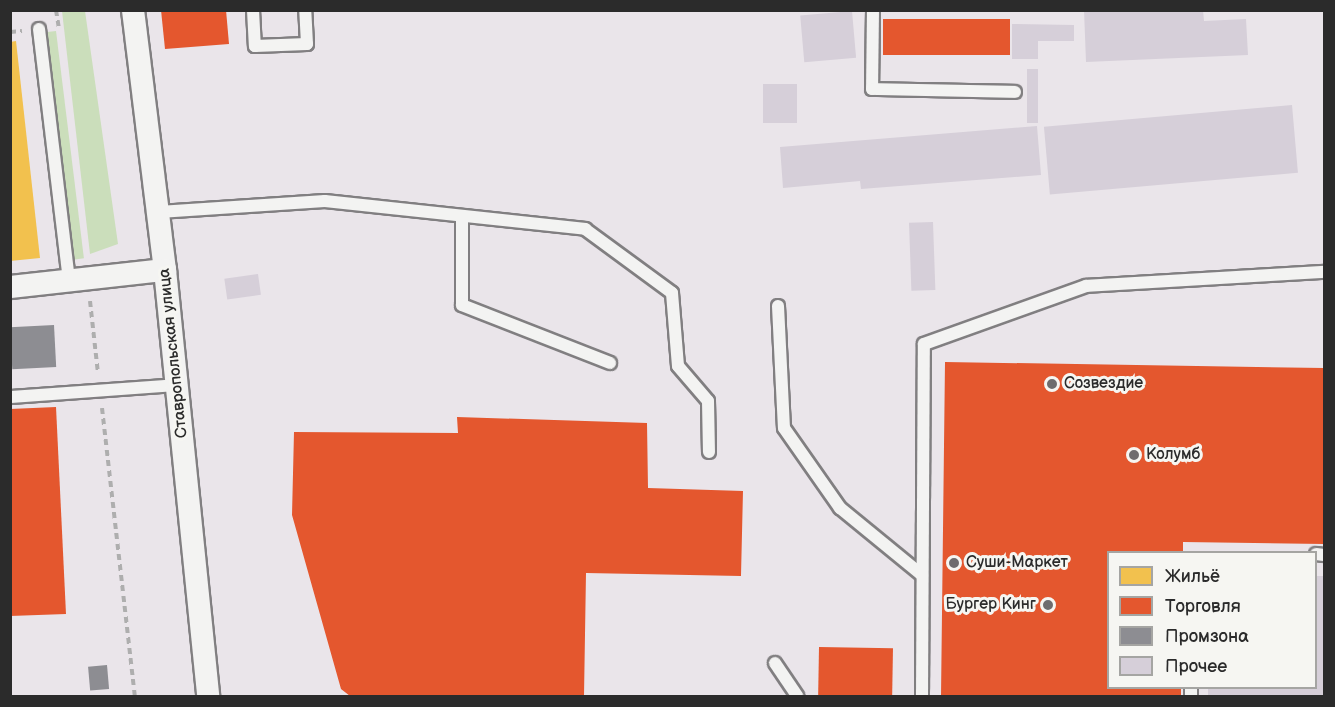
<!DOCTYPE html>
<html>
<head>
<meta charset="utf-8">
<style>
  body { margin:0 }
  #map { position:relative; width:1335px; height:707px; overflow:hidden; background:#eae5ea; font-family:"Balsamiq Sans",sans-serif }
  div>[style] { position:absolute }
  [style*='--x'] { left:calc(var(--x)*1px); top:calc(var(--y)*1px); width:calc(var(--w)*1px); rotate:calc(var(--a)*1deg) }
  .green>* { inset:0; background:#cbdebb; transform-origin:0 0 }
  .homes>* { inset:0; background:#f2c14e }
  .shops>* { inset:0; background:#e4572e; transform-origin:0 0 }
  .industry>* { inset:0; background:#8d8d92; transform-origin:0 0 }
  .building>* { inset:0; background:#d6cfd9; transform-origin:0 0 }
  .path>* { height:4px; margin-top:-2px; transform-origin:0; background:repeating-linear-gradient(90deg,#aeaeae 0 6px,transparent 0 10.5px) }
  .roads { filter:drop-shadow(2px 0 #817f81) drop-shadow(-2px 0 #817f81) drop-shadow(0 2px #817f81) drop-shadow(0 -2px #817f81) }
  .lane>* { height:12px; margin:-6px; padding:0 6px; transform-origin:6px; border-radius:6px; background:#f3f3f2 }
  .street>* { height:22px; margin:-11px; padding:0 11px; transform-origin:11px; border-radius:11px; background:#f3f3f2 }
  .dots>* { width:16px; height:16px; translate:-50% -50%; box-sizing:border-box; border:3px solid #f6f6f2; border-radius:50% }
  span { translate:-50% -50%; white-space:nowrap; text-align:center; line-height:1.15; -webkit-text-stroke:6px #f6f6f2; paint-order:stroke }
  .street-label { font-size:16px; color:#2b2b2b }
  .poi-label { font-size:16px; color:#2b2b2b }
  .left { translate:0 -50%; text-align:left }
  .right { translate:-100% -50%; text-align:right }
  .frame { position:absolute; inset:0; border:12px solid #2b2b2b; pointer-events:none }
  .legend { position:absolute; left:1107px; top:551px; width:210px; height:138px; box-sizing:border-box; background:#f6f6f2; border:2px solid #a5a5a2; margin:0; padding:8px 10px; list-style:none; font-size:18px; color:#2b2b2b }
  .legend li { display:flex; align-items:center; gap:12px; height:30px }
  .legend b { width:30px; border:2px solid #a5a5a2 }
</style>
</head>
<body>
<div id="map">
  <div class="green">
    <div style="clip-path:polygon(62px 11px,85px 11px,118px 244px,90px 254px)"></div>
    <div style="left:56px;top:31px;width:229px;height:11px;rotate:83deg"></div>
  </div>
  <div class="homes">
    <div style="clip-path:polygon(16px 41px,40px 258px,10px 261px,10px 42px)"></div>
  </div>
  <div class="shops">
    <div style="clip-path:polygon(161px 10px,226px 10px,229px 44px,165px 49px)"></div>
    <div style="left:883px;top:19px;width:127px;height:36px"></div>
    <div style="clip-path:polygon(945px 362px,1324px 368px,1324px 544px,1183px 542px,1183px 552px,1108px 552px,1108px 688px,1181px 688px,1181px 696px,941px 696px)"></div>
    <div style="clip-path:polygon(56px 407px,66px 614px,10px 616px,10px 409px)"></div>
    <div style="clip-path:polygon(457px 417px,647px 423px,648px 488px,743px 491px,741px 576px,586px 573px,584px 696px,350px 696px,341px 689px,292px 515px,294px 432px,458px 433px)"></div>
    <div style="left:819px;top:647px;width:74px;height:49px;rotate:1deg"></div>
  </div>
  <div class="industry">
    <div style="left:54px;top:325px;width:42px;height:44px;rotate:87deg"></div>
    <div style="left:107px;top:665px;width:24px;height:19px;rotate:85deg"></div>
  </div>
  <div class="building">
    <div style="clip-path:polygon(1084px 10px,1203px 10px,1204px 21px,1246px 19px,1248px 55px,1086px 62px)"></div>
    <div style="left:852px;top:11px;width:47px;height:52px;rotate:85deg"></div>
    <div style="clip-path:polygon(1012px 24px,1074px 25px,1074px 41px,1038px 41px,1038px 59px,1012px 59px)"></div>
    <div style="left:1027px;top:69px;width:11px;height:54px"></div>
    <div style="left:763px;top:84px;width:34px;height:39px"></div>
    <div style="left:1292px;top:105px;width:68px;height:249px;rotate:85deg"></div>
    <div style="clip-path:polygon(1037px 126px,1041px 175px,861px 189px,860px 181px,783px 188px,780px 147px)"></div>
    <div style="left:933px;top:222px;width:68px;height:24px;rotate:88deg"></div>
    <div style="left:258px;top:274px;width:21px;height:34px;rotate:82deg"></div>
    <div style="clip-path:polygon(1316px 576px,1324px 576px,1324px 696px,1208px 696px,1208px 688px,1316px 688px)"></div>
  </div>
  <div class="path">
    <div style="--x:56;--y:10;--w:18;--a:81"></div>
    <div style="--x:10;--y:32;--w:12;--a:-5"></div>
    <div style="--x:90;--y:301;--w:73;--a:83.7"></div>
    <div style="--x:102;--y:408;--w:290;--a:83.5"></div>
  </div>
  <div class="roads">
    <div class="lane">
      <div style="--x:253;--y:10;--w:36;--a:87"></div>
      <div style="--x:255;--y:46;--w:52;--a:-2.2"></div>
      <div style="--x:307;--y:44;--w:34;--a:-93"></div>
      <div style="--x:873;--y:10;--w:79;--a:90.7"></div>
      <div style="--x:872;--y:89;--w:143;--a:1.2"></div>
      <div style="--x:39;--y:29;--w:253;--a:83.2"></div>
      <div style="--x:159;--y:212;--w:166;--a:-3.8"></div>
      <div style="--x:325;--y:201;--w:262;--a:6.1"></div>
      <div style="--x:585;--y:229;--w:108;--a:36.3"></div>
      <div style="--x:672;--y:293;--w:73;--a:85.3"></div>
      <div style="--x:678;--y:366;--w:46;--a:49.4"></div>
      <div style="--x:708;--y:401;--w:51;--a:88.9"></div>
      <div style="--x:462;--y:216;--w:89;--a:90"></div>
      <div style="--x:462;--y:305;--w:159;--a:21.4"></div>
      <div style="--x:778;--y:306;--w:122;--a:87.2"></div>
      <div style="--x:784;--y:428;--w:98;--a:55"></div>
      <div style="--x:840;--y:508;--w:106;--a:39.3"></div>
      <div style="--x:10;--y:397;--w:167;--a:-4.1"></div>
      <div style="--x:1316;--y:554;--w:8;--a:7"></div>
      <div style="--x:775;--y:663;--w:40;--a:56"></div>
      <div style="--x:922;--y:696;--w:352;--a:-89.7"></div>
      <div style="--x:924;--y:344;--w:172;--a:-19.7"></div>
      <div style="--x:1086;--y:286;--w:238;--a:-3.4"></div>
      <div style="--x:1191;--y:696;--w:8;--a:-90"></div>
    </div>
    <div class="street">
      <div style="--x:133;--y:10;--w:262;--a:83"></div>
      <div style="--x:165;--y:270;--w:428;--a:84.2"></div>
      <div style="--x:10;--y:287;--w:156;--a:-6.3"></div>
    </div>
  </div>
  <div class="dots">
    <div style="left:1052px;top:384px;background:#6e6c6e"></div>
    <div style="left:1134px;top:455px;background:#6e6c6e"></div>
    <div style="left:954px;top:563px;background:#6e6c6e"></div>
    <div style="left:1048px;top:605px;background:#6e6c6e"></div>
  </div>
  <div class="street-label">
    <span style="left:174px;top:353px;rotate:-96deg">Ставропольская улица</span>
  </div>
  <div class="poi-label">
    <span class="left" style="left:1064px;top:384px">Созвездие</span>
    <span class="left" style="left:1146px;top:455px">Колумб</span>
    <span class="left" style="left:966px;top:563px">Суши-Маркет</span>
    <span class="right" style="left:1036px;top:605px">Бургер Кинг</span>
  </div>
  <div class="frame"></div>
  <ul class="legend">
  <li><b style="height:16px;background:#f2c14e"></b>Жильё</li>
  <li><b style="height:16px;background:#e4572e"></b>Торговля</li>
  <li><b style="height:16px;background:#8d8d92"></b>Промзона</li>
  <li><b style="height:16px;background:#d6cfd9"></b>Прочее</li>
  </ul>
</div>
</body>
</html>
